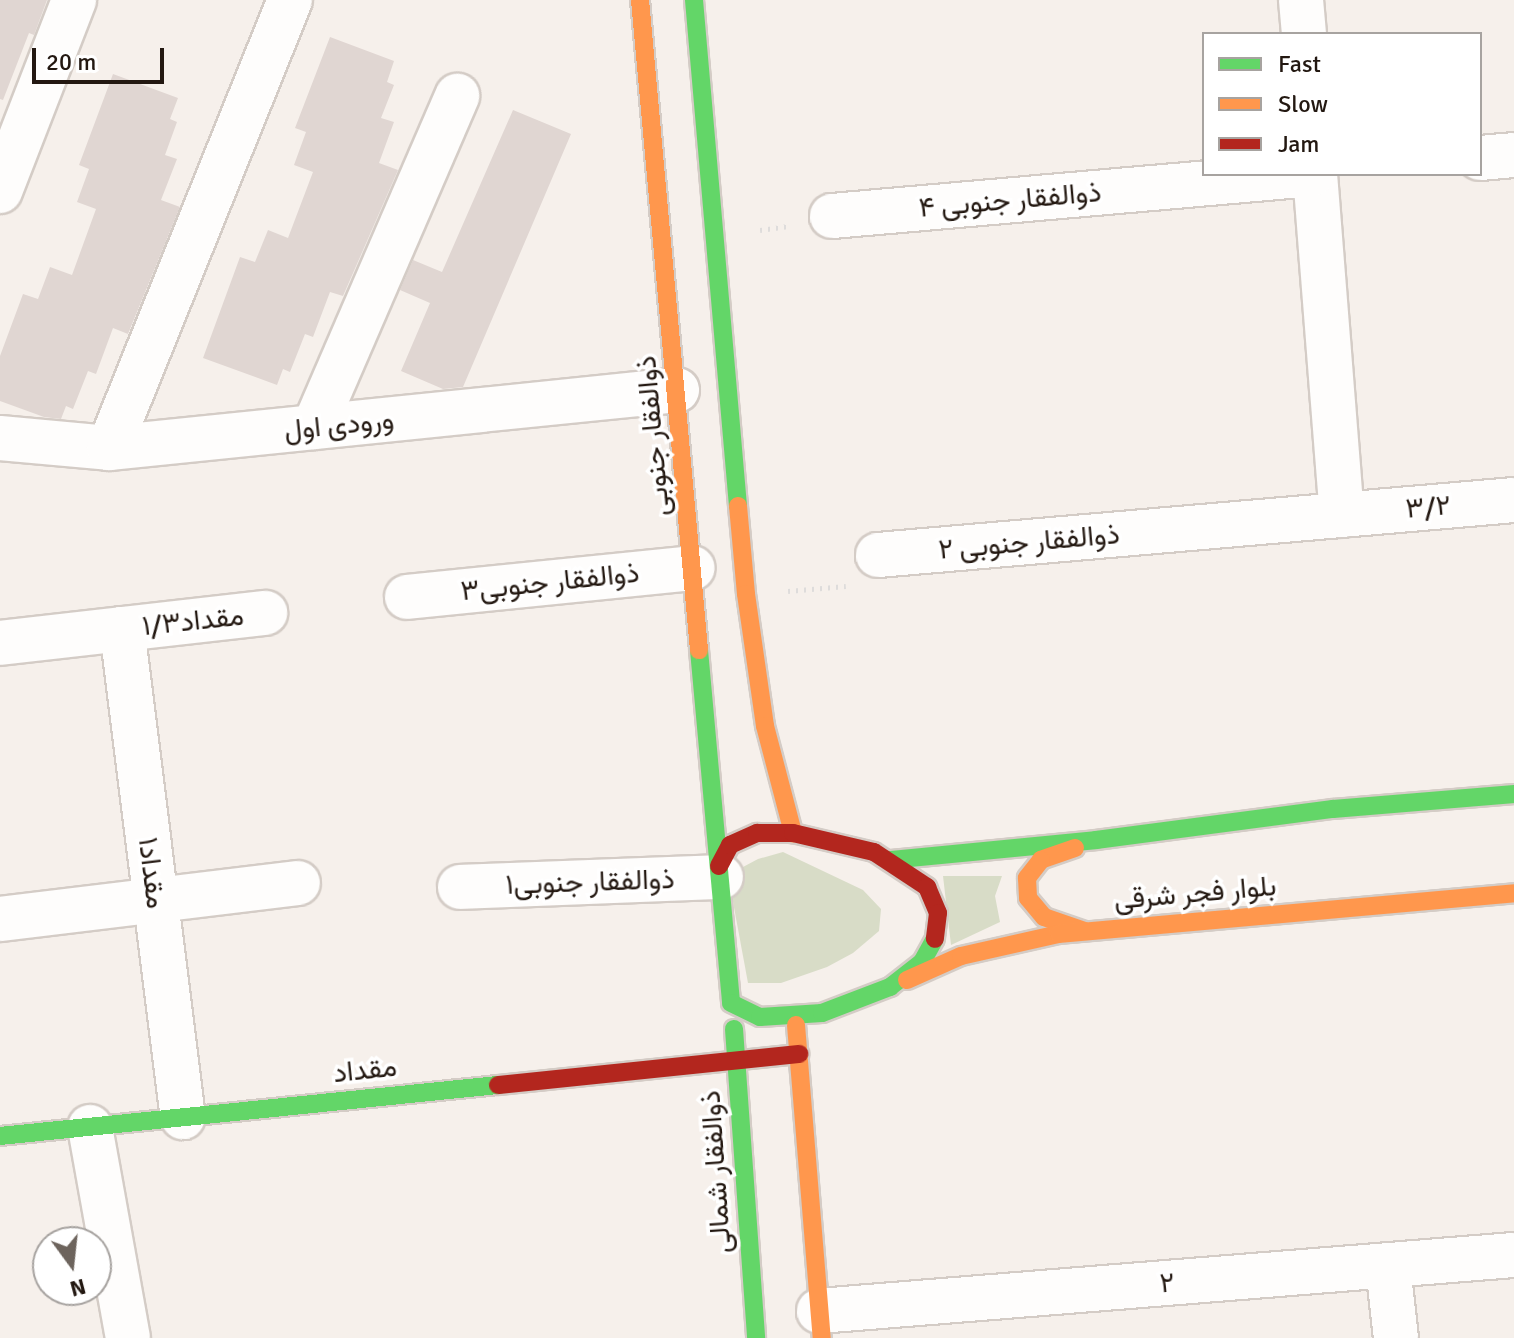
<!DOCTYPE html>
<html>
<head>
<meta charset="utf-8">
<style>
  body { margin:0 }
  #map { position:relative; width:1514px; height:1338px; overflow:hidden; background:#f6f0eb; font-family:Signika,Vazirmatn,sans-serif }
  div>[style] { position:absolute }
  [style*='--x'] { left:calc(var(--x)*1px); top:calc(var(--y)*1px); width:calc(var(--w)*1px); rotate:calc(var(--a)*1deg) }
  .green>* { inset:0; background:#d8dcc7 }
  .building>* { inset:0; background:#e0d6d2 }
  .path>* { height:5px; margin-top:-2.5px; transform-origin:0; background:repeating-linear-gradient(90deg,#dedcdb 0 2px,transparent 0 8px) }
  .roads { filter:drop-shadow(2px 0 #d4ccc6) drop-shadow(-2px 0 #d4ccc6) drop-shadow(0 2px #d4ccc6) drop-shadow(0 -2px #d4ccc6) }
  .street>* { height:44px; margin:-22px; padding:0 22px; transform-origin:22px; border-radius:22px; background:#fefdfc }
  .fast>* { height:18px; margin:-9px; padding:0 9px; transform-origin:9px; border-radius:9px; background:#63d668 }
  .slow>* { height:18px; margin:-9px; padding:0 9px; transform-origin:9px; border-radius:9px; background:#ff974d }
  .jam>* { height:18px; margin:-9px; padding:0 9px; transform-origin:9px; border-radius:9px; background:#b3261e }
  span { translate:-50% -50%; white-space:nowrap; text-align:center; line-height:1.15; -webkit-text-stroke:7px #fff; paint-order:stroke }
  .street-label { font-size:28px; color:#231811 }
  .legend { position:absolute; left:1202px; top:32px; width:280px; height:144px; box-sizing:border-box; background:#fff; border:2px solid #a7a3a0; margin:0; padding:10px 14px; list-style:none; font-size:24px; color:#231811 }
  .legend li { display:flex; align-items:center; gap:16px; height:40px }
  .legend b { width:40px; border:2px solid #a7a3a0 }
  .north { position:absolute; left:32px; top:1226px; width:80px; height:80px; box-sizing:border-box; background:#fff; border:2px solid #a7a3a0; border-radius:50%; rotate:165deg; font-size:22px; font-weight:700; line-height:32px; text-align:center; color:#231811 }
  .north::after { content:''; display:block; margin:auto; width:28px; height:36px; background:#6d645d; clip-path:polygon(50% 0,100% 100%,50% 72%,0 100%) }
  .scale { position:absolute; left:32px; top:48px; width:132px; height:36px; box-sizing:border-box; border:4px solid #231811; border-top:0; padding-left:10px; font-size:24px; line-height:28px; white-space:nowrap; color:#231811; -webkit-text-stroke:6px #fff; paint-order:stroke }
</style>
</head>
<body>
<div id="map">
  <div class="green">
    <div style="clip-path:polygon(783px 852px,863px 890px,881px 909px,879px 931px,853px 953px,827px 967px,781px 983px,748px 983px,728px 875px,758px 859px)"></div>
    <div style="clip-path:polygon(943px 876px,1002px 876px,995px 896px,1000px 922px,951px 945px)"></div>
  </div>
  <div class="building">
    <div style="clip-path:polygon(0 0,47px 0,34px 35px,29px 33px,3px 100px,0 99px)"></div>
    <div style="clip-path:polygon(330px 37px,394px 61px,387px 82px,394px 85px,381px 118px,394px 122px,379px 163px,398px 170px,343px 296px,330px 292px,313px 337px,305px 334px,290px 372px,283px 369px,277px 385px,203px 358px,240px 257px,255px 262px,268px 230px,288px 238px,313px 172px,294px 165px,306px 132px,295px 128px)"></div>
    <div style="clip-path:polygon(113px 74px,178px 98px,170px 119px,177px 122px,165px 155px,177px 159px,161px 200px,180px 207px,128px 334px,113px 328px,96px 374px,88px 371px,73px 409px,66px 406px,61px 419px,44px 417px,0 401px,0 356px,23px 294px,38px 299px,50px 267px,72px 275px,96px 209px,77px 202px,89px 169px,79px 165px)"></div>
    <div style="clip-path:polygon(513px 110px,571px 134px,463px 387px,443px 389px,401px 371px,430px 303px,400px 290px,413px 260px,442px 272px)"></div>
  </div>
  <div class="path">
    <div style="--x:760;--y:230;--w:29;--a:-8"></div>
    <div style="--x:788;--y:591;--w:58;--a:-4.9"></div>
  </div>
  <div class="roads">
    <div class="street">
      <div style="--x:1301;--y:0;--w:34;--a:85"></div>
      <div style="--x:1480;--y:158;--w:34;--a:-5"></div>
      <div style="--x:1315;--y:174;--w:342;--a:85.5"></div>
      <div style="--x:0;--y:191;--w:205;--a:-68.8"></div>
      <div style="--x:832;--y:216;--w:482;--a:-5"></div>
      <div style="--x:314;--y:427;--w:361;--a:-66.6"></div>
      <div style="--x:0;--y:438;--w:109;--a:5.2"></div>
      <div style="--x:109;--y:448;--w:571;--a:-5.83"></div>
      <div style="--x:109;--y:448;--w:483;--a:-68"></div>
      <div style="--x:878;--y:555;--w:638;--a:-4.94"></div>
      <div style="--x:407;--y:597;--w:287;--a:-5.8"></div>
      <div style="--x:122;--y:629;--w:492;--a:82.9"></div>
      <div style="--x:0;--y:643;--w:267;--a:-6.5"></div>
      <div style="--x:460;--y:887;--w:261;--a:-2.2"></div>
      <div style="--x:0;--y:919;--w:300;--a:-6.9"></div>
      <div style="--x:90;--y:1127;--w:214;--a:79.8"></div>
      <div style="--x:1388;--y:1266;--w:72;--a:83.7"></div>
      <div style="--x:819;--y:1311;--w:697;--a:-4.61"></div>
    </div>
    <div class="fast">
      <div style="--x:694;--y:0;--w:508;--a:85.03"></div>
      <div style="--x:699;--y:650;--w:354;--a:84.8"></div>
      <div style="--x:731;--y:1003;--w:32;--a:26"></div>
      <div style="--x:760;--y:1017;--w:62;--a:-3.7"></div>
      <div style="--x:822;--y:1013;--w:73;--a:-20.9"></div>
      <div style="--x:890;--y:987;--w:41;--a:-38"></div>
      <div style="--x:922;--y:962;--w:26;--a:-61"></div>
      <div style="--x:890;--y:860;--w:207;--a:-5.5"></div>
      <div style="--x:1096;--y:840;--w:239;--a:-7.5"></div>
      <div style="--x:1333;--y:809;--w:182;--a:-4.7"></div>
      <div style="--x:734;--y:1029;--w:310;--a:85.9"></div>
      <div style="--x:0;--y:1136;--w:501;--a:-5.85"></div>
    </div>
    <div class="slow">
      <div style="--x:640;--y:0;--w:653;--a:84.81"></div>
      <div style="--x:738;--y:506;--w:88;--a:84.8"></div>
      <div style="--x:746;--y:594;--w:133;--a:81.8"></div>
      <div style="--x:765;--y:726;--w:111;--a:75.3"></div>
      <div style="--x:1075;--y:848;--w:36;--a:161"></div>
      <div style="--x:1041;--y:860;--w:23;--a:128"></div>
      <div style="--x:1027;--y:878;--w:20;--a:87"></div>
      <div style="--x:1028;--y:898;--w:25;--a:50"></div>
      <div style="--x:1044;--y:917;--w:43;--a:18.9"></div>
      <div style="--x:907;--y:980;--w:59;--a:-24"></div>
      <div style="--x:961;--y:956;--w:100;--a:-12.7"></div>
      <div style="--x:1059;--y:934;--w:457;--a:-5.1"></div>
      <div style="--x:796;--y:1025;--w:314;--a:85.3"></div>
    </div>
    <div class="jam">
      <div style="--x:719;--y:866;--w:24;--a:-62"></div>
      <div style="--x:730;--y:845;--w:30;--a:-24"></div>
      <div style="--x:757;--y:833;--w:36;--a:0"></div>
      <div style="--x:793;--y:833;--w:83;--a:13.2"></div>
      <div style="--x:874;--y:852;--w:64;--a:33.4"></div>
      <div style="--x:927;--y:887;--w:28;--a:67"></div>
      <div style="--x:938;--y:913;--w:26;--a:97"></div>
      <div style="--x:498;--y:1085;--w:303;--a:-5.9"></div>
    </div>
  </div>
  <div class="street-label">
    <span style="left:1010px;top:200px;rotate:-5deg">۴ ذوالفقار جنوبی</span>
    <span style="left:339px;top:425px;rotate:-6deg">ورودی اول</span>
    <span style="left:653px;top:436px;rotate:-95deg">ذوالفقار جنوبی</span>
    <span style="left:1428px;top:507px;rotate:-5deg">۳/۲</span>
    <span style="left:1029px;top:542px;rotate:-5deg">۲ ذوالفقار جنوبی</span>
    <span style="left:550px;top:582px;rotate:-6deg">ذوالفقار جنوبی۳</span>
    <span style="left:193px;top:621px;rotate:-6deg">مقداد۱/۳</span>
    <span style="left:152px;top:873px;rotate:83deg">مقداد۱</span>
    <span style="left:590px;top:882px;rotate:-2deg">ذوالفقار جنوبی۱</span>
    <span style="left:1195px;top:893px;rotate:-5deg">بلوار فجر شرقی</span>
    <span style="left:365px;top:1070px;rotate:-6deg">مقداد</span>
    <span style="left:716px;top:1172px;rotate:-94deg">ذوالفقار شمالی</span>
    <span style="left:1167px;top:1283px;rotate:-5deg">۲</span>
  </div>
  <ul class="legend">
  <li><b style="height:10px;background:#63d668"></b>Fast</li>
  <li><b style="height:10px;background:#ff974d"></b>Slow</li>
  <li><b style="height:10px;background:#b3261e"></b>Jam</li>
  </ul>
  <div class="north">N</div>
  <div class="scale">20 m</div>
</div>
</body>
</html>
